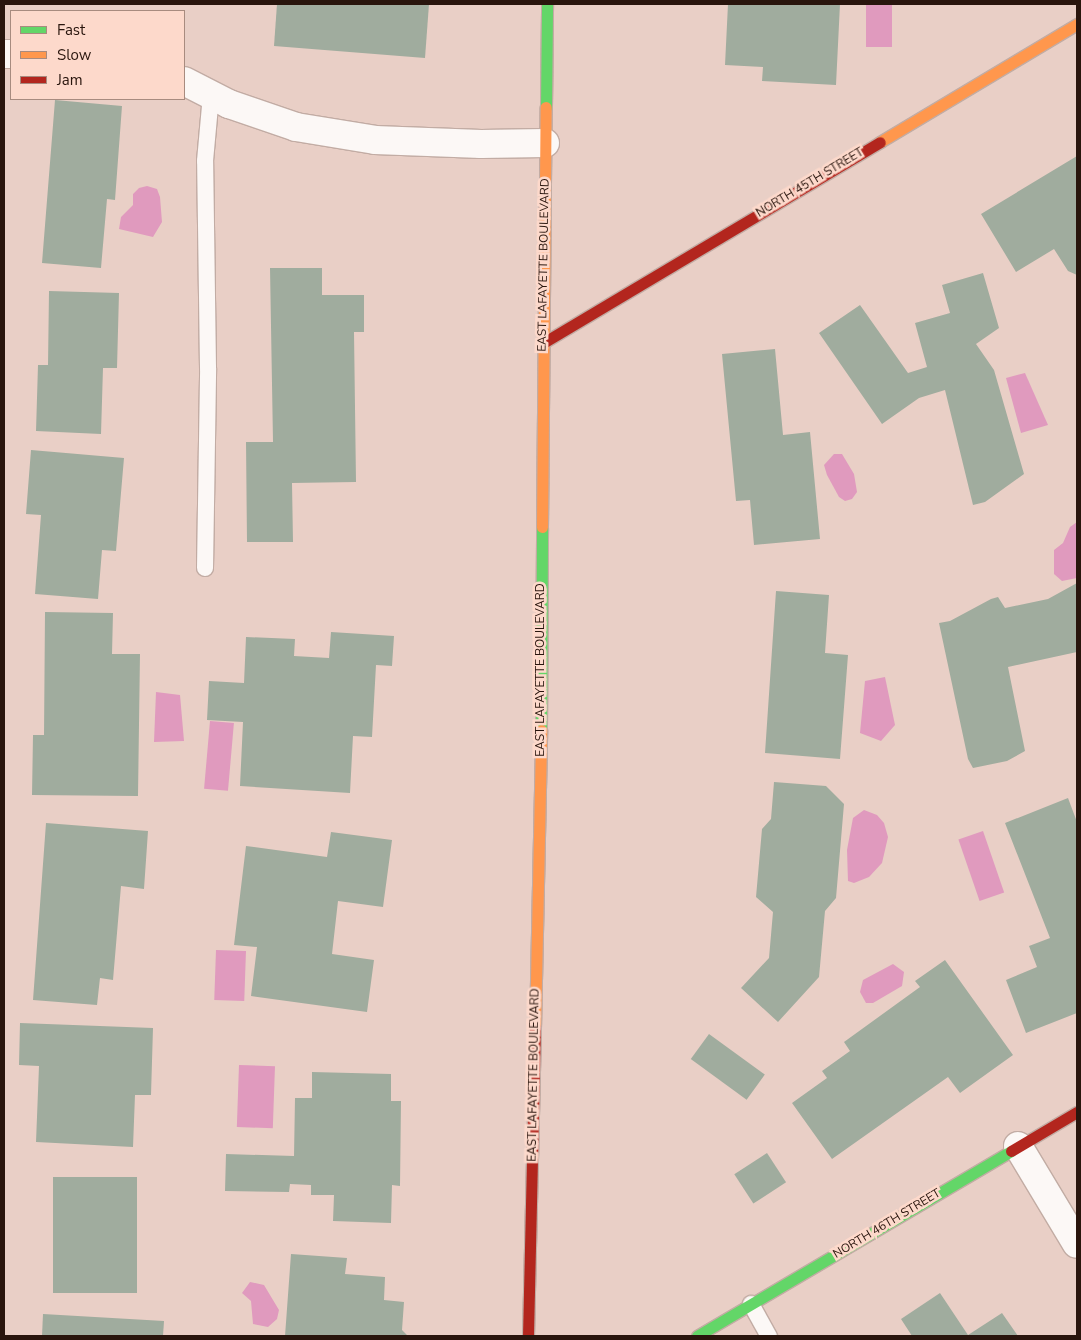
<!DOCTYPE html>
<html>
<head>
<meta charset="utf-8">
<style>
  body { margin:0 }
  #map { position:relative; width:1081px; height:1340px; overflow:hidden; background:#e9cfc6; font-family:"Nunito Sans",sans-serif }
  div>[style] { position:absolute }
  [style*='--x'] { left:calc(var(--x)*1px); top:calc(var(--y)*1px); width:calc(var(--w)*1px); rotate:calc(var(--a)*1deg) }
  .water>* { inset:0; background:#e09abe; transform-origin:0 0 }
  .building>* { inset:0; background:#a0ac9e; transform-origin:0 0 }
  .roads { filter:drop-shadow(1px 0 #c2aca4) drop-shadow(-1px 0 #c2aca4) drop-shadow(0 1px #c2aca4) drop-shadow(0 -1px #c2aca4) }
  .lane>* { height:16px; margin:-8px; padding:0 8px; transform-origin:8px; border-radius:8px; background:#fcf8f6 }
  .street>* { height:28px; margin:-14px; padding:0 14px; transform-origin:14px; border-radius:14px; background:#fcf8f6 }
  .fast>* { height:11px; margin:-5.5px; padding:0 5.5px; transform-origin:5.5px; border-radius:5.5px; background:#63d668 }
  .slow>* { height:11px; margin:-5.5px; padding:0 5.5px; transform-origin:5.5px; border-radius:5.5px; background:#ff974d }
  .jam>* { height:11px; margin:-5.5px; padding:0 5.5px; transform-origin:5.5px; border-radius:5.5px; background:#b3261e }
  span { translate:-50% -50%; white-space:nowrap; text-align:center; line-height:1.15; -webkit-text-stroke:5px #fdd9cb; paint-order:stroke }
  .street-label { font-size:12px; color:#29150d }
  .frame { position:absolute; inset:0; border:5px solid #29150d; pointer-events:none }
  .legend { position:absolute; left:10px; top:10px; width:175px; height:90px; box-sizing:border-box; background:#fdd9cb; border:1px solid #a88b7f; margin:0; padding:6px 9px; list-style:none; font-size:15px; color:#29150d }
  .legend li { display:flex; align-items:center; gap:10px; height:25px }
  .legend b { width:25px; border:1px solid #a88b7f }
</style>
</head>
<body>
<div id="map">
  <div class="water">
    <div style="left:866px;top:4px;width:26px;height:43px"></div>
    <div style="clip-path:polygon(147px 186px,157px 189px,160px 197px,162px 222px,153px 237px,119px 229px,121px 217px,133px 205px,133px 194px,139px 188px)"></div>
    <div style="clip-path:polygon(1025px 373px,1048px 425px,1021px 433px,1006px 378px)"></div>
    <div style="clip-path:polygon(834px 454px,842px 454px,854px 474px,857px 492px,852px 499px,845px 501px,839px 497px,827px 475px,824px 465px)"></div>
    <div style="clip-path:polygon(1077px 522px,1077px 578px,1062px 581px,1054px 574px,1054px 550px,1063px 543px,1070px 527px)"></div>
    <div style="clip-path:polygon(885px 677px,895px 725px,881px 741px,860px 733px,865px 681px)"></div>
    <div style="clip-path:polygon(156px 692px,180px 695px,184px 741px,154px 742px)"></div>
    <div style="left:210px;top:721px;width:24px;height:68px;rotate:5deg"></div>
    <div style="clip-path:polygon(864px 810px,877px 815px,884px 823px,888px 837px,882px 863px,869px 877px,854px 883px,848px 881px,847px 850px,853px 818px)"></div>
    <div style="left:983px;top:831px;width:65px;height:26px;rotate:71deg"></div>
    <div style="left:216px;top:950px;width:30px;height:50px;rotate:2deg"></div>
    <div style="clip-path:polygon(893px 964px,904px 972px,902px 986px,873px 1003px,866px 1003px,860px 992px,863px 980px)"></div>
    <div style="left:239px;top:1065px;width:36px;height:62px;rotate:2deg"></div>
    <div style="clip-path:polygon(250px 1282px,264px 1285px,279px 1310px,277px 1319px,268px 1327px,253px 1324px,251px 1301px,242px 1293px)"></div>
  </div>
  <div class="building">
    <div style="clip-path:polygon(277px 4px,429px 4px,425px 58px,274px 46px)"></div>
    <div style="clip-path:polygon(728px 4px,840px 4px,836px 85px,762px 81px,763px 67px,725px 65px)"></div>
    <div style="clip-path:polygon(55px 100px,122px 106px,115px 200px,107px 199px,101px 268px,42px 263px)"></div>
    <div style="clip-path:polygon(1077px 156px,1077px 275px,1068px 271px,1054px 249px,1016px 272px,981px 214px)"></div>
    <div style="clip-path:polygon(270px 268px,322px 268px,322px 295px,364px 295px,364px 332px,354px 332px,356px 482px,292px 483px,293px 542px,247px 542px,246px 442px,273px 442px)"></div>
    <div style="clip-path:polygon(983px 273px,999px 328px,976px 344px,994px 370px,1024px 474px,985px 502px,973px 505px,945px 390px,919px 398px,882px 424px,819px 333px,860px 305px,908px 373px,927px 367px,915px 323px,950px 313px,942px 285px)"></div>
    <div style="clip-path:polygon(49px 291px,119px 293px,117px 368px,103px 368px,101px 434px,36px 431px,38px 365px,48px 365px)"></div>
    <div style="clip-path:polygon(775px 349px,783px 435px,810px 432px,820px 539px,754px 545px,750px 500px,736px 501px,722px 354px)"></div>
    <div style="clip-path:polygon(31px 450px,124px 458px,116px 551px,102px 550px,98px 599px,35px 594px,41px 515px,26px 514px)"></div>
    <div style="clip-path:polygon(1077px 583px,1077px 652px,1008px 667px,1025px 751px,1007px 761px,973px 768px,968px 759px,939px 623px,950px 621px,991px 599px,998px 597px,1005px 608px,1048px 599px)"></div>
    <div style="clip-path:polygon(776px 591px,829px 595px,825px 653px,848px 655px,840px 759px,765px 753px)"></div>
    <div style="clip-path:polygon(45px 612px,113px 613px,112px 654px,140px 654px,138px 796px,32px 795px,33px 735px,44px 735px)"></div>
    <div style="clip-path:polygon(331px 632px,394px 636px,392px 666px,376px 665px,372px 737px,353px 736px,350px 793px,240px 786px,243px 722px,207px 720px,209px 681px,244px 683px,246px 637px,295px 639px,294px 656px,329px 658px)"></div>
    <div style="clip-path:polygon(774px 782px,826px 786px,844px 804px,836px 898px,825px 911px,819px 977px,778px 1022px,741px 988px,769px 958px,773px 912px,756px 897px,762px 829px,771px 819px)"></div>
    <div style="clip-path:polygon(1068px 798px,1077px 822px,1077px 1013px,1026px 1033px,1006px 980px,1037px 967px,1029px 946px,1050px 938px,1005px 823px)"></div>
    <div style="clip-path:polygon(46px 823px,148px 831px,144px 889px,121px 886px,113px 980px,100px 978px,97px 1005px,33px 1000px)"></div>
    <div style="clip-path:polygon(331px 832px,392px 840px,383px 907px,338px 901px,332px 954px,374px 960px,367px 1012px,251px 996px,257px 947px,234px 945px,246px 846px,327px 857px)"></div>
    <div style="clip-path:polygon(945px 960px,1013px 1055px,960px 1093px,948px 1077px,832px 1159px,792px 1103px,827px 1078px,822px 1071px,850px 1051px,844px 1042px,920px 987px,915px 981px)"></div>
    <div style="clip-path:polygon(20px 1023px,153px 1028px,151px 1095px,135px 1095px,133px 1147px,36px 1142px,39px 1066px,19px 1065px)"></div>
    <div style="left:709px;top:1034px;width:69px;height:31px;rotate:36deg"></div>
    <div style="clip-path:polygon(312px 1072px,391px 1074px,391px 1101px,401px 1101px,400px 1186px,392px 1185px,391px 1223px,333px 1221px,334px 1195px,311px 1195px,311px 1185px,290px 1184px,289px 1192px,225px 1191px,226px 1154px,294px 1156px,295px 1098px,312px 1098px)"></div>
    <div style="left:767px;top:1153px;width:35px;height:39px;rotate:57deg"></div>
    <div style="left:53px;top:1177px;width:84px;height:116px"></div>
    <div style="clip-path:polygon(291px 1254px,347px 1258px,345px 1274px,385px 1277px,384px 1300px,404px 1302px,402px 1330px,408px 1336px,285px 1336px)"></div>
    <div style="clip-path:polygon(940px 1293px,968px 1335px,1002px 1313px,1018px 1336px,912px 1336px,901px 1319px)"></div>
    <div style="clip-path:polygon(43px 1314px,164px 1321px,163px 1336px,42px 1336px)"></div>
  </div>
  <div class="roads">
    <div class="lane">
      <div style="--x:205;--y:568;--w:200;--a:-89.1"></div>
      <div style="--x:208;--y:368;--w:207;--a:-90.8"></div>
      <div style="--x:205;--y:161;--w:66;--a:-84.8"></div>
      <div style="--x:751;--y:1304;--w:37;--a:61"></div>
    </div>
    <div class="street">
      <div style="--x:4;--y:54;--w:7;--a:0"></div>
      <div style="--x:184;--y:81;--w:51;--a:27.1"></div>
      <div style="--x:229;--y:104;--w:71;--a:18.9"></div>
      <div style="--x:296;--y:127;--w:80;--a:9.3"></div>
      <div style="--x:375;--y:140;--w:106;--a:2.2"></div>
      <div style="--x:481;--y:144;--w:64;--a:-0.9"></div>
      <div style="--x:1018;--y:1146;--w:114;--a:59"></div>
    </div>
    <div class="fast">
      <div style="--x:546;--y:107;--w:103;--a:-89.4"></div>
      <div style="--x:541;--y:730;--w:203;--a:-89.7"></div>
      <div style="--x:697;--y:1336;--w:364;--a:-30.5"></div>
    </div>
    <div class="slow">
      <div style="--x:880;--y:142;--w:230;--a:-30.9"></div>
      <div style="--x:542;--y:527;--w:420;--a:-89.5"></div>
      <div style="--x:535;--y:1028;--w:298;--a:-88.8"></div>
    </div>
    <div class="jam">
      <div style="--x:543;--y:343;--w:392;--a:-30.8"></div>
      <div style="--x:1011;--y:1151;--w:77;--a:-30.6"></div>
      <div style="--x:528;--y:1336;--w:308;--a:-88.7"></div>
    </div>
  </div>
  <div class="street-label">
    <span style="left:810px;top:183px;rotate:-31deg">NORTH 45TH STREET</span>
    <span style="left:544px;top:265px;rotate:-89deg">EAST LAFAYETTE BOULEVARD</span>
    <span style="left:541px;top:670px;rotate:-90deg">EAST LAFAYETTE BOULEVARD</span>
    <span style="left:534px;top:1075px;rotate:-89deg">EAST LAFAYETTE BOULEVARD</span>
    <span style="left:887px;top:1224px;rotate:-31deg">NORTH 46TH STREET</span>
  </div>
  <div class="frame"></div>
  <ul class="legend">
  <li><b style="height:6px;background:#63d668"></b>Fast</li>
  <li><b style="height:6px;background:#ff974d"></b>Slow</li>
  <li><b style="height:6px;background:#b3261e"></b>Jam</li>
  </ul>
</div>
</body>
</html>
